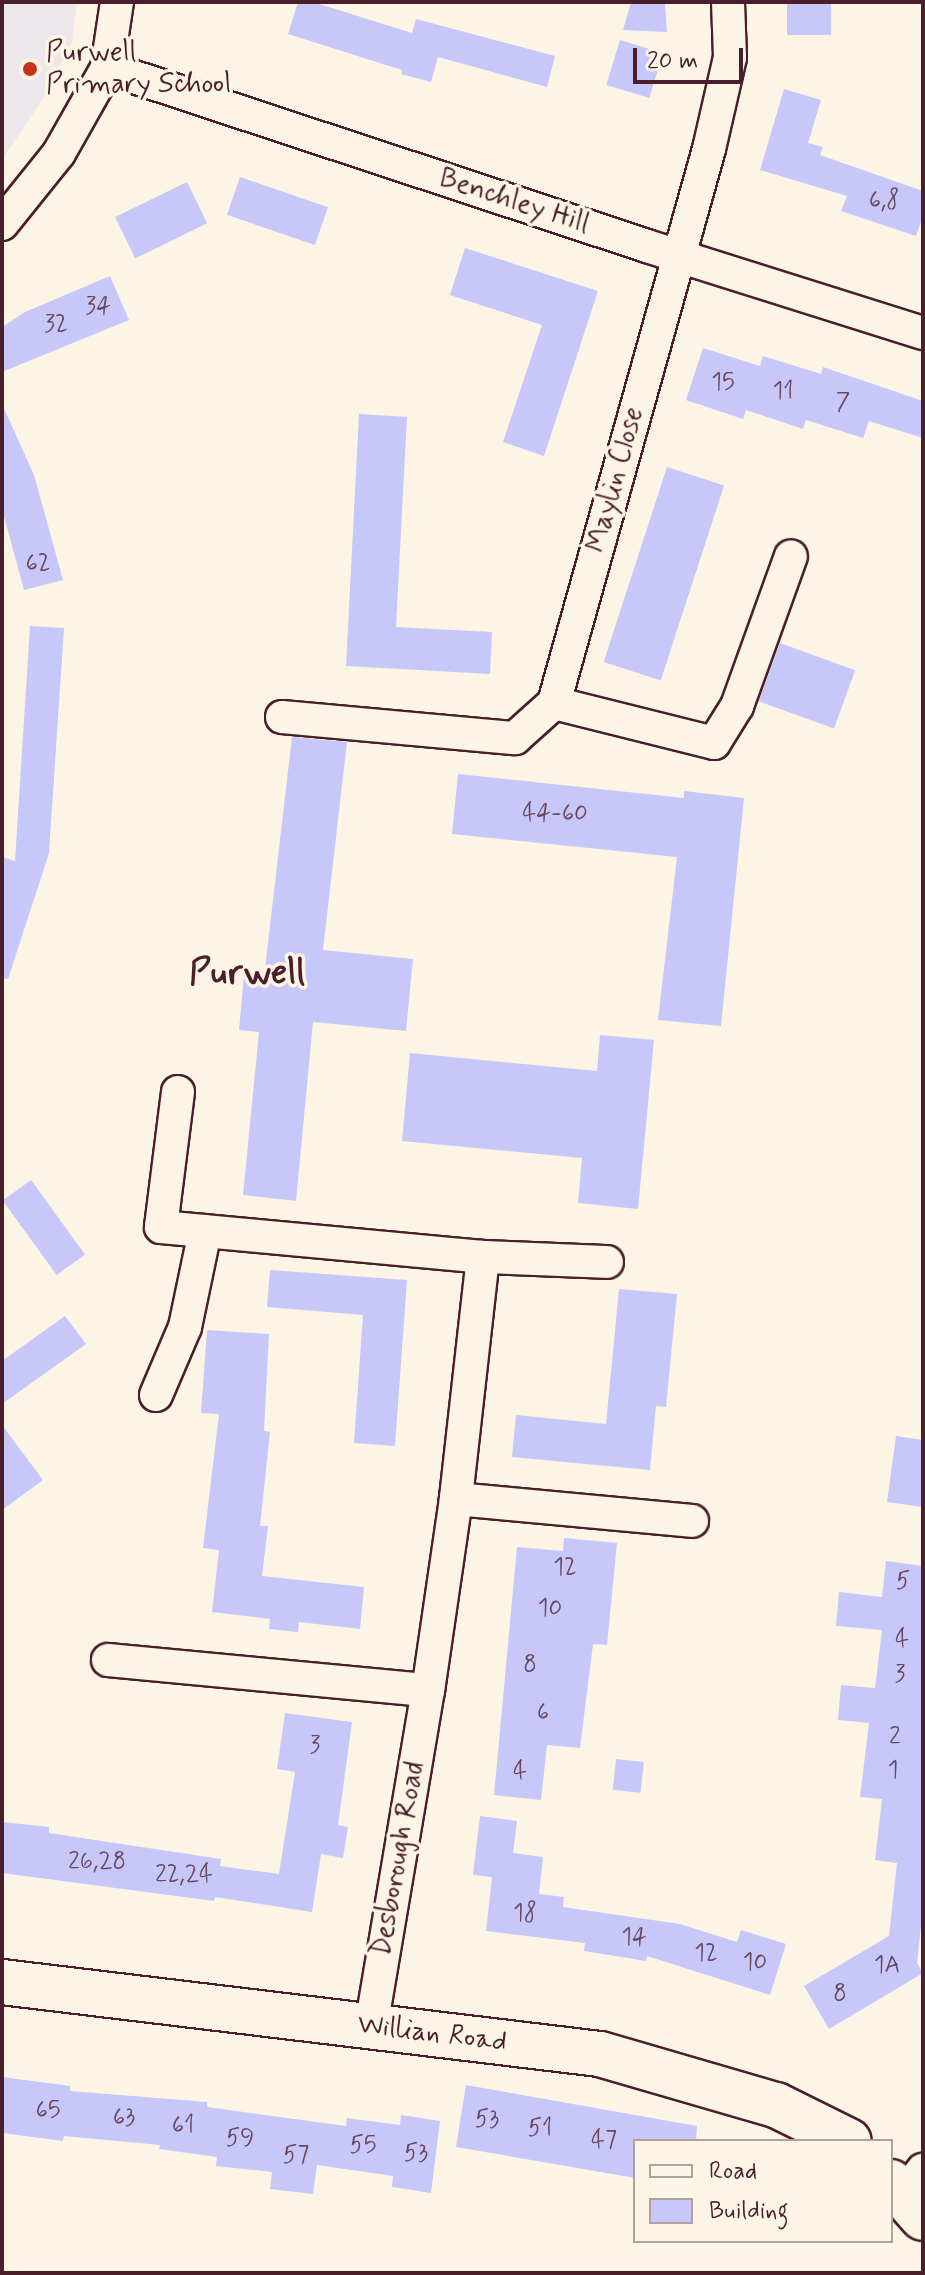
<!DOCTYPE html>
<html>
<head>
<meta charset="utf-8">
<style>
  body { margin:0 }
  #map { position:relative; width:925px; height:2275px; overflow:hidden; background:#fcf5e5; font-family:Mynerve,sans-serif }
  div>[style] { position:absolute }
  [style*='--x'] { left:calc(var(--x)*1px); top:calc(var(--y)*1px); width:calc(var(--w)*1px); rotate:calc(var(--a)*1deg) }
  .built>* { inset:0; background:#ece7eb }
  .building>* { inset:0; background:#c7c7fa; transform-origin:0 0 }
  .roads { filter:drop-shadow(2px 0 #4a1f2b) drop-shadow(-2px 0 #4a1f2b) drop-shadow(0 2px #4a1f2b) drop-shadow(0 -2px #4a1f2b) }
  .street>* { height:32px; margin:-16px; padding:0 16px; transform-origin:16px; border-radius:16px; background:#fcf5e5 }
  .secondary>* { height:44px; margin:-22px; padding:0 22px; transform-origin:22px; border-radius:22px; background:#fcf5e5 }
  .dots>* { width:22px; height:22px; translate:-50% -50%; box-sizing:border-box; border:4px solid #fcf5e5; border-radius:50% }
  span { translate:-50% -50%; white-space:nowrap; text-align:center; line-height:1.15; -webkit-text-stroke:7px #fcf5e5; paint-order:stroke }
  .number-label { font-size:24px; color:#69495f }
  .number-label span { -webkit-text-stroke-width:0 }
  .poi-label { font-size:28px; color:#4a1f2b }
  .left { translate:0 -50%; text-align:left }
  .street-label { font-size:28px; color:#4a1f2b }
  .district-label { font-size:36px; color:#4a1f2b; font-weight:700 }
  .frame { position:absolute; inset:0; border:4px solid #4a1f2b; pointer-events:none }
  .legend { position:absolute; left:633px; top:2139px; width:260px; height:104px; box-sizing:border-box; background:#fcf5e5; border:2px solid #b59f9b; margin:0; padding:10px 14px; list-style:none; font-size:24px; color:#4a1f2b }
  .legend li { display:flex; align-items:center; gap:16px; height:40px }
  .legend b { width:40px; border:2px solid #b59f9b }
  .scale { position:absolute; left:633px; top:48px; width:110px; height:36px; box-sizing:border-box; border:4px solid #4a1f2b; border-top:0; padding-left:10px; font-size:24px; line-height:28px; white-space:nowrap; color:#4a1f2b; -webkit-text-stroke:6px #fcf5e5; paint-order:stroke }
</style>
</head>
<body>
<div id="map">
  <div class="built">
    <div style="clip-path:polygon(2px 2px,77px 2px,72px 42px,45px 96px,2px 160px)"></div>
  </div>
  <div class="building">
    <div style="clip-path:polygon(298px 2px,313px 2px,412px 33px,416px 19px,555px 56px,547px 87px,438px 57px,431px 82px,401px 74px,402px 70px,288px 34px)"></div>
    <div style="clip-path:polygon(631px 2px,665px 2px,667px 32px,623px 30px)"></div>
    <div style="left:787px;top:2px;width:44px;height:33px"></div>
    <div style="left:620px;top:40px;width:45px;height:47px;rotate:17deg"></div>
    <div style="clip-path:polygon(784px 89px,821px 100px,808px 143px,823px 147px,820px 155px,923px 191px,923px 216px,916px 236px,841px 211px,847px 196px,760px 170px)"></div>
    <div style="left:240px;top:177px;width:93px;height:40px;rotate:19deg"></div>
    <div style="left:187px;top:182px;width:46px;height:80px;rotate:64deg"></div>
    <div style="clip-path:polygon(465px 248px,598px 291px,544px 456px,503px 442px,542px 325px,450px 295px)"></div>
    <div style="clip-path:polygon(110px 276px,129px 320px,2px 372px,2px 327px,25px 312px)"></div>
    <div style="clip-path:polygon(703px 348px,760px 366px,763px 356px,821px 374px,823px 367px,923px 401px,923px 438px,869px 421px,863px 438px,806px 420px,803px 429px,746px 410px,743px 419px,686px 400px)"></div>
    <div style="clip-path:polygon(2px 404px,34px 475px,63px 580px,24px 590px,2px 509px)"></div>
    <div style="clip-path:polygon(359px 414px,407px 417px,396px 627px,492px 632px,490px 674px,346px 666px)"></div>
    <div style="left:667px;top:467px;width:60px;height:205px;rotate:18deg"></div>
    <div style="clip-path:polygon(30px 626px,64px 628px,49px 853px,8px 979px,2px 978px,2px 857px,15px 861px)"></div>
    <div style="left:780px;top:643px;width:80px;height:62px;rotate:20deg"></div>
    <div style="clip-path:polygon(292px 737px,347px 742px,323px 950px,413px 959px,406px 1031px,313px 1022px,296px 1201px,243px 1195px,259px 1032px,239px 1030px,244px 976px,264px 977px)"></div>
    <div style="clip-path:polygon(458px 774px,684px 798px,684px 791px,744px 798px,721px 1026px,658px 1020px,677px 857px,452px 834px)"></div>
    <div style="clip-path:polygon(600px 1035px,654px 1040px,638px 1209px,578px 1203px,582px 1158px,402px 1141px,410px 1053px,597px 1071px)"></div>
    <div style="left:31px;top:1180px;width:92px;height:35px;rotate:54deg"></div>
    <div style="clip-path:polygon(270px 1270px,407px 1280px,395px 1446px,354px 1443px,363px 1315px,267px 1307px)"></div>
    <div style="clip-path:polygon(619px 1289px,677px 1294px,666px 1407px,656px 1406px,650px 1470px,512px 1457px,516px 1415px,606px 1424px)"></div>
    <div style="clip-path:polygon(65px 1316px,86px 1344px,2px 1404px,2px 1361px)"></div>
    <div style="clip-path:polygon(207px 1330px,269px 1334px,264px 1431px,270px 1432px,260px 1526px,268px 1526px,262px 1576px,364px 1587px,360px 1629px,299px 1622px,298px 1632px,269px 1629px,270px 1619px,212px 1612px,219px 1550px,203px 1548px,219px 1414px,201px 1413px)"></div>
    <div style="clip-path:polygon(2px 1425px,43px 1480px,2px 1510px)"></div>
    <div style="clip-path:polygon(896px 1436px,923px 1440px,923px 1507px,887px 1502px)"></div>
    <div style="clip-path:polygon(564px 1538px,617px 1543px,607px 1645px,593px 1644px,580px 1748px,547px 1745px,541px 1800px,494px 1795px,517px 1547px,563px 1551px)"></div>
    <div style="clip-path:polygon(886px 1561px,923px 1566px,923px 1907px,917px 1963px,923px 1973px,829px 2029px,804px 1986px,889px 1936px,897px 1863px,875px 1860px,882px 1799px,860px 1797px,869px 1723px,838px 1720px,841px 1685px,875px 1688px,882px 1630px,836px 1626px,839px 1592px,882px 1597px)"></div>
    <div style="clip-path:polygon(285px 1713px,352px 1722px,338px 1825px,348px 1827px,343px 1858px,321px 1854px,312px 1912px,215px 1897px,214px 1901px,2px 1873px,2px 1822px,49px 1827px,49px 1833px,221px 1859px,220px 1866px,279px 1874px,295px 1772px,277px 1769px)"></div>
    <div style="left:616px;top:1759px;width:28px;height:31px;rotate:6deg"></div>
    <div style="clip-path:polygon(480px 1816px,517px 1821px,513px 1853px,543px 1857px,539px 1894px,564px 1897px,563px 1907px,680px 1924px,737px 1942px,741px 1930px,786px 1944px,770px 1995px,647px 1956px,646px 1961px,584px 1951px,585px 1943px,486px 1931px,492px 1877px,473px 1875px)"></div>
    <div style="clip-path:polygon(2px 2077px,70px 2086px,70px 2091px,207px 2102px,207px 2107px,346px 2126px,347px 2118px,400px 2125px,401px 2115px,440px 2121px,431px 2193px,392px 2187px,393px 2176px,317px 2165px,313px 2194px,270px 2189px,272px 2172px,216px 2166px,217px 2157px,159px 2149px,160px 2145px,64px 2136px,63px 2141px,2px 2133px)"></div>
    <div style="clip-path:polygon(466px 2085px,697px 2126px,696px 2141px,635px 2141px,635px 2178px,456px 2147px)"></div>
  </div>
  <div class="roads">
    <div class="street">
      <div style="--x:107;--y:68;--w:569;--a:18.24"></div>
      <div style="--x:647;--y:246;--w:289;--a:17.5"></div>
      <div style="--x:2;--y:224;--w:91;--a:-51.2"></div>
      <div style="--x:59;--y:153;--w:98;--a:-60.5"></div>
      <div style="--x:107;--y:68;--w:67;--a:-81.4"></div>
      <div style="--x:554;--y:703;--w:165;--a:14"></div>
      <div style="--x:714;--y:743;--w:44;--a:-58.1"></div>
      <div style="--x:737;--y:706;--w:159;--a:-70.2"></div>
      <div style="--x:282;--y:717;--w:234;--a:5.2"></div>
      <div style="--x:515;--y:738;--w:52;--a:-41.9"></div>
      <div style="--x:554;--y:703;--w:575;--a:-74.37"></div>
      <div style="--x:709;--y:149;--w:94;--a:-77.1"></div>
      <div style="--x:730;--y:57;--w:55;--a:-92.1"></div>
      <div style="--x:178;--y:1092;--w:136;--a:97.2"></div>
      <div style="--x:161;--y:1227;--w:323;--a:5.3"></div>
      <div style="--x:483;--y:1257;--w:244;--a:96.4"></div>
      <div style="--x:456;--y:1499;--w:193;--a:98.3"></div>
      <div style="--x:428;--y:1690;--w:342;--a:99.6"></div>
      <div style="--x:483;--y:1257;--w:124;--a:2.3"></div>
      <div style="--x:156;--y:1395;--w:74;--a:-66.9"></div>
      <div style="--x:185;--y:1327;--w:98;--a:-78.2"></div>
      <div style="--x:456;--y:1499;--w:237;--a:5.3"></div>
      <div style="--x:108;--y:1660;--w:321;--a:5.4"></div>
      <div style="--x:904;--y:2194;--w:31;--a:-52"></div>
    </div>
    <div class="secondary">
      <div style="--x:2;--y:1982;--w:602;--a:6.87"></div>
      <div style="--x:600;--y:2054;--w:183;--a:16.2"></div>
      <div style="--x:776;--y:2105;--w:81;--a:26.3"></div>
      <div style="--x:891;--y:2182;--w:48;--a:48.4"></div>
    </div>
  </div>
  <div class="dots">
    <div style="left:30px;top:69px;background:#c8321e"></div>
  </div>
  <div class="number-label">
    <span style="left:884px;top:201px">6,8</span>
    <span style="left:98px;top:307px">34</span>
    <span style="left:56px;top:325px">32</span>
    <span style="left:723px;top:383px">15</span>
    <span style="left:783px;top:392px">11</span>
    <span style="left:843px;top:403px">7</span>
    <span style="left:38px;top:564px">62</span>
    <span style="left:555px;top:814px">44-60</span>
    <span style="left:565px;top:1568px">12</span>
    <span style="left:903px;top:1582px">5</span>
    <span style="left:550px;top:1609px">10</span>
    <span style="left:902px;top:1640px">4</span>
    <span style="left:530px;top:1665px">8</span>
    <span style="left:900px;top:1675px">3</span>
    <span style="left:543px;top:1713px">6</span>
    <span style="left:895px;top:1737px">2</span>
    <span style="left:315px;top:1746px">3</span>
    <span style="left:893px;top:1771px">1</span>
    <span style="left:520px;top:1772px">4</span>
    <span style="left:97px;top:1862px">26,28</span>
    <span style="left:184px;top:1875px">22,24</span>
    <span style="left:525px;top:1914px">18</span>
    <span style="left:634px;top:1938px">14</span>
    <span style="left:706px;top:1954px">12</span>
    <span style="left:755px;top:1963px">10</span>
    <span style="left:887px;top:1966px">1A</span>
    <span style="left:840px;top:1994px">8</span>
    <span style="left:48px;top:2111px">65</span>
    <span style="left:124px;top:2118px">63</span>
    <span style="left:487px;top:2120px">53</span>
    <span style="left:183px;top:2126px">61</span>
    <span style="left:540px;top:2129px">51</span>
    <span style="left:240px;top:2139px">59</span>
    <span style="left:604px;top:2141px">47</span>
    <span style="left:363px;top:2146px">55</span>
    <span style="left:416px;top:2154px">53</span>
    <span style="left:296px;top:2156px">57</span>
  </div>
  <div class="poi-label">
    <span class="left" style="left:46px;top:69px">Purwell<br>Primary School</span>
  </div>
  <div class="street-label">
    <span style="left:514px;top:202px;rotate:18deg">Benchley Hill</span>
    <span style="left:616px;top:480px;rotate:-75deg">Maylin Close</span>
    <span style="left:399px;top:1859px;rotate:-80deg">Desborough Road</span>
    <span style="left:432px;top:2034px;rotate:7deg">Willian Road</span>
  </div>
  <div class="district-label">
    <span style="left:247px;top:974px">Purwell</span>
  </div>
  <div class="frame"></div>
  <ul class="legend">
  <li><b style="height:10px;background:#fcf5e5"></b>Road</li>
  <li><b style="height:22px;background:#c7c7fa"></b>Building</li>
  </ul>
  <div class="scale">20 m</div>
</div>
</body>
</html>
